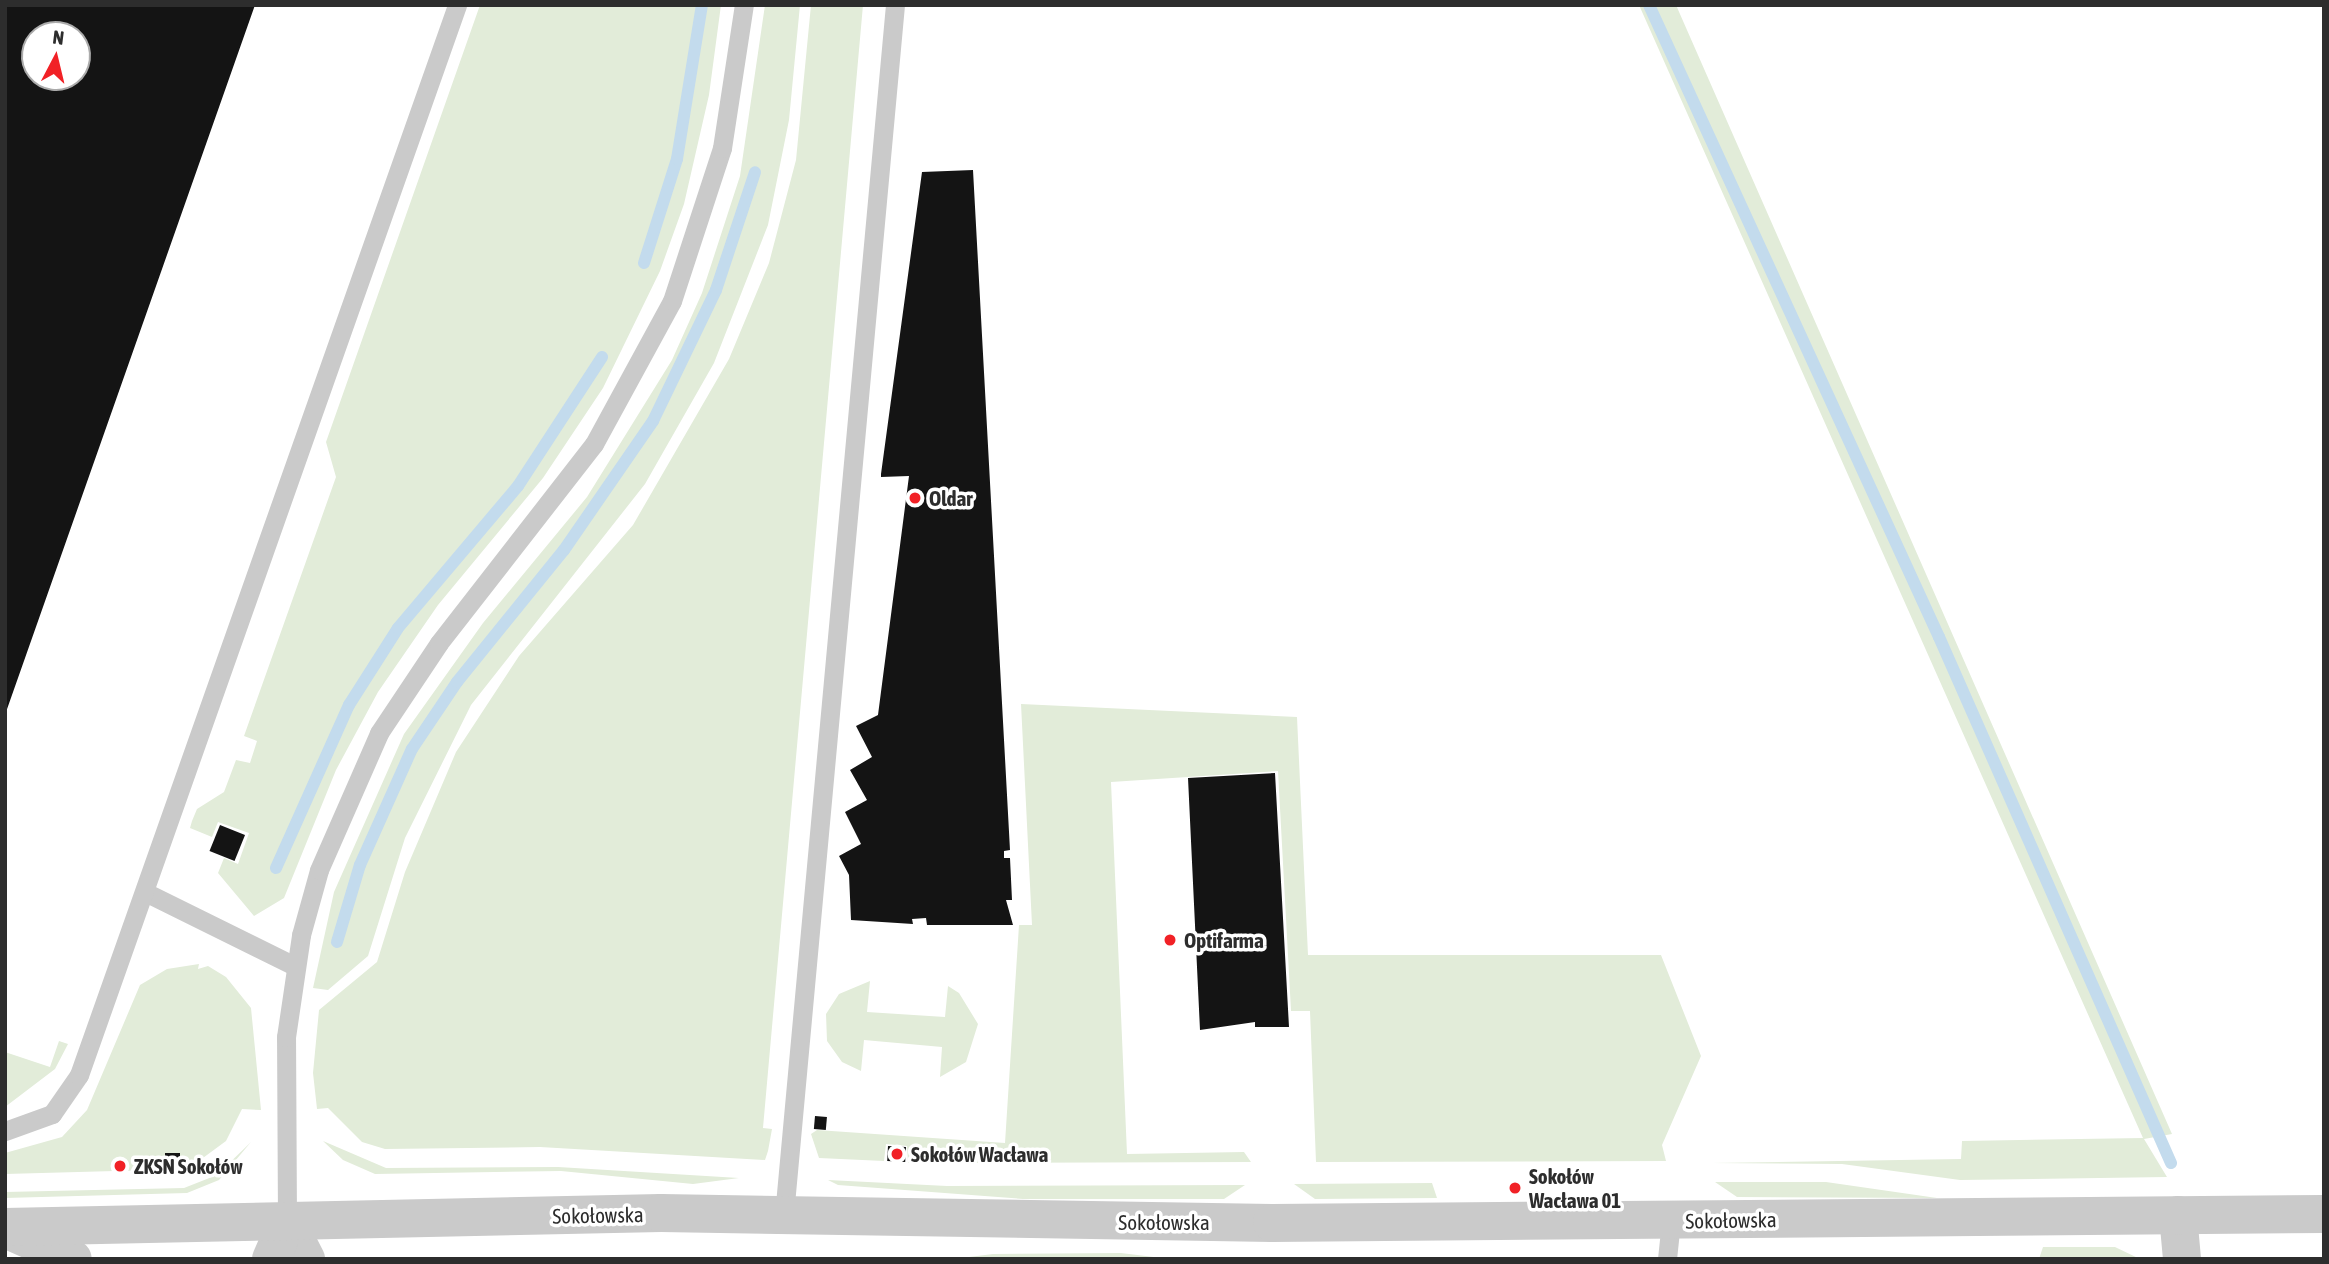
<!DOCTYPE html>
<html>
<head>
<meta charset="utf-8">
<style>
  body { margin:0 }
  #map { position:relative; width:2329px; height:1264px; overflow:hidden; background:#fff; font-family:"Asap Condensed",sans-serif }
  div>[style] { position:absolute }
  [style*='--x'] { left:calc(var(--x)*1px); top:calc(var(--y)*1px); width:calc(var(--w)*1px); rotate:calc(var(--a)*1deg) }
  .green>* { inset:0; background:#e2ecd9 }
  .stream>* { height:12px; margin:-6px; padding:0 6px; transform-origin:6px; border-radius:6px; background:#c3dbed }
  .building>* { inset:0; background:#141414; transform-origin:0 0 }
  .service>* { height:19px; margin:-9.5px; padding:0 9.5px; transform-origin:9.5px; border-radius:9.5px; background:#cacaca }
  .minor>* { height:38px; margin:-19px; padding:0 19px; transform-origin:19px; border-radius:19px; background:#cacaca }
  .tertiary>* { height:38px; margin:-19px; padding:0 19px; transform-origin:19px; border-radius:19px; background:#cacaca }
  .dots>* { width:19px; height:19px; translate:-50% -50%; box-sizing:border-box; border:4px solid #fff; border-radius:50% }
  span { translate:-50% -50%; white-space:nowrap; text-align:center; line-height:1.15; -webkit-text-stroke:7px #fff; paint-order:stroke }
  .poi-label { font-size:21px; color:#2d2d2d; font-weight:700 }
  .left { translate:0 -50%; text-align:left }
  .street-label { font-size:21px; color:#2d2d2d }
  .frame { position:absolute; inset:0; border:7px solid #2d2d2d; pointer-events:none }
  .north { position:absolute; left:21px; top:21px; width:70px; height:70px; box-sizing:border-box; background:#fff; border:2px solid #ababab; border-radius:50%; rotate:7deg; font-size:19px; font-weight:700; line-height:28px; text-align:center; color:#2d2d2d }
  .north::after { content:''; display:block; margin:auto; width:24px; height:32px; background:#f12126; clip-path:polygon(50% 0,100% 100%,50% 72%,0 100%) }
</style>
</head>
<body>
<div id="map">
  <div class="green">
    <div style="clip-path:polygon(480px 5px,721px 5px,709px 95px,684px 204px,660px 271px,603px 388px,543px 478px,438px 605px,378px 692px,336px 770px,284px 898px,254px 916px,218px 873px,224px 858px,238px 864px,249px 833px,218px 822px,212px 837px,190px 828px,192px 821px,197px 809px,224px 792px,236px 760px,250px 763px,257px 741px,244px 736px,336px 477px,326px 442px)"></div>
    <div style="clip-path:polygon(765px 5px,800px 5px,789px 120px,768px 225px,714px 363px,645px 484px,471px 705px,405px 838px,368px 956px,328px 990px,313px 988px,334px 892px,404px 734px,483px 623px,587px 497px,672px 360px,702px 293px,740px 176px)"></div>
    <div style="clip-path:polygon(811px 5px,863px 5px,763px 1128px,772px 1129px,768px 1151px,765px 1160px,540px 1147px,385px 1149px,362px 1142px,328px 1108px,317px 1109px,313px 1073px,319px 1010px,377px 962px,405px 872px,456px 752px,519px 656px,633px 525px,729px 359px,769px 263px,796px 160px)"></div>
    <div style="clip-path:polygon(1639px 5px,1676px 5px,2172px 1134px,2144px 1139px,2167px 1177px,1960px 1180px,1842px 1164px,1712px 1163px,1961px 1159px,1962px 1141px,2143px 1138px)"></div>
    <div style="clip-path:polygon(1021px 704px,1297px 717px,1308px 955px,1661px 955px,1701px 1056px,1662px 1145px,1666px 1161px,1316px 1162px,1310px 1011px,1291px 1011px,1278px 771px,1111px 782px,1127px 1154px,1244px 1152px,1251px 1162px,908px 1163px,907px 1146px,886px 1144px,884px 1161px,819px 1158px,811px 1134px,817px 1130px,1005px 1143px,1019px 925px,1032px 925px)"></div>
    <div style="clip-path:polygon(199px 964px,198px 969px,208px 966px,226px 977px,251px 1008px,261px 1110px,242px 1109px,226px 1141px,192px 1166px,127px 1171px,125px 1162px,114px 1163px,115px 1171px,5px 1174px,5px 1153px,62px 1137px,87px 1110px,140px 985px,167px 969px)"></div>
    <div style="clip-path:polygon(870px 981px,867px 1012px,945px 1017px,948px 986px,959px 993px,978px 1024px,966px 1062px,940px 1077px,942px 1047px,864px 1040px,861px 1071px,842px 1062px,827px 1041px,826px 1014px,839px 994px)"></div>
    <div style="clip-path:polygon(59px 1041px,68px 1044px,55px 1069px,5px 1107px,5px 1052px,50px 1067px)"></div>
    <div style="clip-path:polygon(323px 1141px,386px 1168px,558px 1167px,739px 1178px,693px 1184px,561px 1171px,375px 1174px,343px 1160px)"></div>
    <div style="clip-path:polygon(251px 1142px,219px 1180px,187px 1193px,5px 1198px,5px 1192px,184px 1188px,217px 1175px)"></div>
    <div style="clip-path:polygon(828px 1180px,947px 1186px,1245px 1185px,1224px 1199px,1023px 1199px,838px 1185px)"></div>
    <div style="clip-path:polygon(1715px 1182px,1826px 1182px,1937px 1198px,1737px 1197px)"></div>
    <div style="clip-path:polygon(1432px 1183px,1437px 1198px,1315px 1199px,1294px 1184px)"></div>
    <div style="clip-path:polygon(2043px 1247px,2115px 1247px,2140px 1259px,2039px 1259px)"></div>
    <div style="clip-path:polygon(1121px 1253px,1170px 1259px,953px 1259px,993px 1254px)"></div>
  </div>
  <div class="stream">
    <div style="--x:1649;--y:5;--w:695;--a:65.35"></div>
    <div style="--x:1939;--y:637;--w:575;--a:66.2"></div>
    <div style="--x:644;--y:263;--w:109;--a:-72.4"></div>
    <div style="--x:677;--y:159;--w:156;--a:-80.8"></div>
    <div style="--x:276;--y:868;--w:179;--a:-65.9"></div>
    <div style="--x:349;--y:705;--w:91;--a:-57.5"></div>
    <div style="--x:398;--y:628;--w:186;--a:-49.8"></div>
    <div style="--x:518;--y:486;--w:154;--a:-56.9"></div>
    <div style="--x:337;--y:942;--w:80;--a:-73.4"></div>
    <div style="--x:360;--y:865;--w:127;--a:-65.9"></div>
    <div style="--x:412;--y:749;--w:81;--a:-56.1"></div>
    <div style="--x:457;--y:682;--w:170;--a:-51"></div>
    <div style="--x:564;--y:550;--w:157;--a:-55.4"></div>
    <div style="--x:653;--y:421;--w:145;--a:-64.3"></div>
    <div style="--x:716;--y:290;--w:124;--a:-71.7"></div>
  </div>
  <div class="building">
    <div style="clip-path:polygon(evenodd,5px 5px,255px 5px,6px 712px,5px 712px,5px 5px,35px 35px,77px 35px,77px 77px,35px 77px,35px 35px)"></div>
    <div style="clip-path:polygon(973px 170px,1010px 850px,1004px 851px,1004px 858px,1010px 858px,1012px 900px,1006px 900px,1013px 925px,927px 925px,926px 918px,912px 919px,913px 924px,851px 920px,849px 875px,839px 856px,861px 844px,845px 812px,867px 800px,850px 770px,872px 757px,856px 726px,878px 715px,909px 476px,881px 477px,881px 474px,922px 172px)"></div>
    <div style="clip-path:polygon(1275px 773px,1289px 1027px,1255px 1027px,1255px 1022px,1200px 1030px,1188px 778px)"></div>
    <div style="left:220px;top:825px;width:27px;height:28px;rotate:22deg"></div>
    <div style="left:815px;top:1116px;width:12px;height:13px;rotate:5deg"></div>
    <div style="left:888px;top:1146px;width:18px;height:15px;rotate:3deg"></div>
    <div style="left:180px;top:1153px;width:9px;height:15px;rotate:90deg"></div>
  </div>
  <div class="service">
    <div style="--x:145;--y:892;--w:167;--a:26.3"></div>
    <div style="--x:5;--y:1131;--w:50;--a:-19.9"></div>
    <div style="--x:52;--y:1114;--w:47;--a:-55.3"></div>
    <div style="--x:79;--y:1075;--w:1135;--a:-70.54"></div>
    <div style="--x:784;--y:1215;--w:1215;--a:-84.76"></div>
    <div style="--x:287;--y:1222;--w:185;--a:-90.3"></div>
    <div style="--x:286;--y:1037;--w:103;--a:-81.6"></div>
    <div style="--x:301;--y:935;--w:67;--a:-74.5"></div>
    <div style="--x:319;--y:870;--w:150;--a:-66.3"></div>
    <div style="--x:379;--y:733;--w:108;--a:-56.3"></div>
    <div style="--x:439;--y:643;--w:252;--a:-52.1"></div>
    <div style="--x:594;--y:444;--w:163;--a:-61.4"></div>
    <div style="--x:672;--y:301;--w:161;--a:-71.9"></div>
    <div style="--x:722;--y:148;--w:145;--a:-81.3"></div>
    <div style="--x:1667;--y:1259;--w:38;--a:-84"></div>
  </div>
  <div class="minor">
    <div style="--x:287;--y:1222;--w:42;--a:62.8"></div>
    <div style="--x:5;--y:1229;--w:74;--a:23.8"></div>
    <div style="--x:271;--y:1259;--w:40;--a:-66.6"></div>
  </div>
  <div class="tertiary">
    <div style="--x:2178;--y:1215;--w:44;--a:84.8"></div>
    <div style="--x:5;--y:1227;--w:656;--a:-1.22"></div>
    <div style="--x:661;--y:1213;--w:611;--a:0.94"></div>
    <div style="--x:1272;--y:1223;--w:1052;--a:-0.49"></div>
  </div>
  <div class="dots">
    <div style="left:915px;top:498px;background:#f12126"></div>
    <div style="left:1170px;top:940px;background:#f12126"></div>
    <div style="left:897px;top:1154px;background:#f12126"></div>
    <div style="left:120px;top:1166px;background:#f12126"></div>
    <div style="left:1515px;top:1188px;background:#f12126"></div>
  </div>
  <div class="poi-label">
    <span class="left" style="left:929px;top:498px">Oldar</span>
    <span class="left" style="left:1184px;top:940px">Optifarma</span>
    <span class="left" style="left:911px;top:1154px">Sokołów Wacława</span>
    <span class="left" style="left:134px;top:1166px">ZKSN Sokołów</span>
    <span class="left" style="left:1529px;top:1188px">Sokołów<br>Wacława 01</span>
  </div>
  <div class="street-label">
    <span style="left:598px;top:1215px;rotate:-1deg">Sokołowska</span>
    <span style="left:1731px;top:1220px;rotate:-1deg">Sokołowska</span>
    <span style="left:1164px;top:1222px">Sokołowska</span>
  </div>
  <div class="frame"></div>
  <div class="north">N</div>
</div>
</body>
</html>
